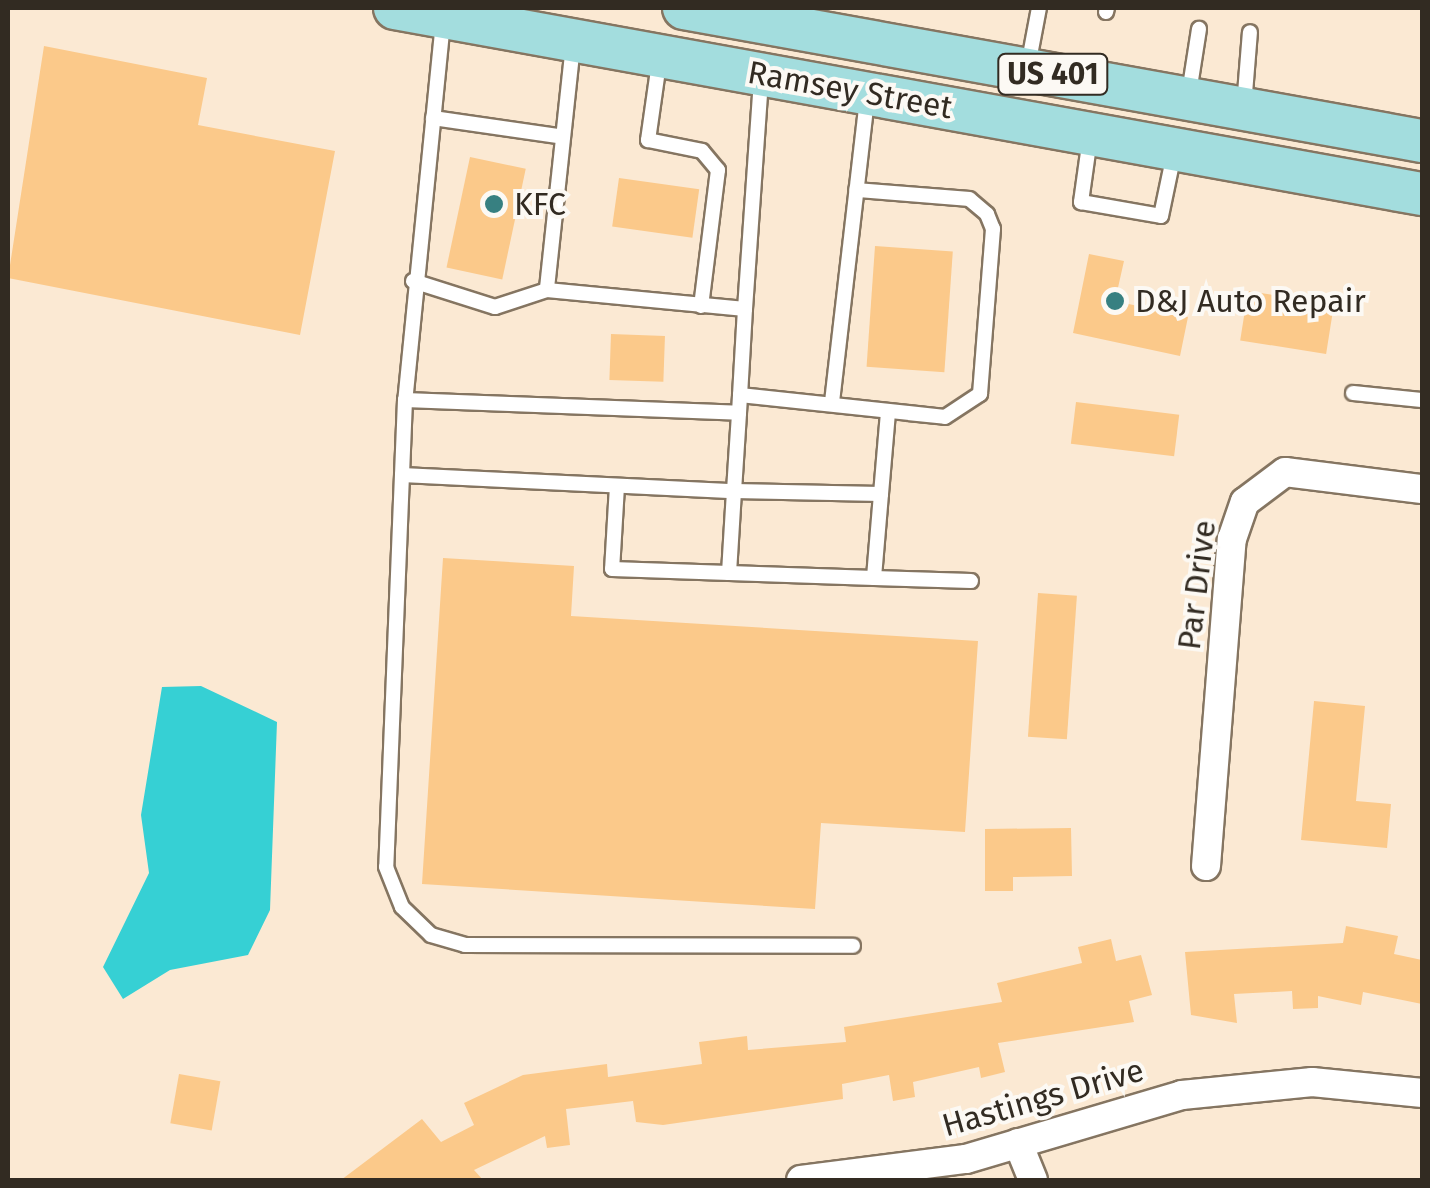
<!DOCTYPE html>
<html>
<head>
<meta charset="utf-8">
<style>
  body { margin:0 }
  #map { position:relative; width:1430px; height:1188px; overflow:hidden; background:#fbe9d3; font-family:"Fira Sans",sans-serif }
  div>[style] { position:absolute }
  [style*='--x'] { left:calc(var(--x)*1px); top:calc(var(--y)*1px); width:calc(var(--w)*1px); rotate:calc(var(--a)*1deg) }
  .water>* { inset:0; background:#36d0d4 }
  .building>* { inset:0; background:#fbc98a; transform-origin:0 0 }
  .roads { filter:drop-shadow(2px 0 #857561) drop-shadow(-2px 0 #857561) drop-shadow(0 2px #857561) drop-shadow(0 -2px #857561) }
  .lane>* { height:14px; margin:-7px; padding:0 7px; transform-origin:7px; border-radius:7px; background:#fff }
  .street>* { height:28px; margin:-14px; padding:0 14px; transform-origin:14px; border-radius:14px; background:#fff }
  .primary>* { height:42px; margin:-21px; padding:0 21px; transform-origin:21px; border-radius:21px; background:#a3ddde }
  .dots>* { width:28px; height:28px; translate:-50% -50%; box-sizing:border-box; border:5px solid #fcf9f4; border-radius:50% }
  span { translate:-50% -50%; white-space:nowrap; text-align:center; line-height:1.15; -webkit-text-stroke:8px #fcf9f4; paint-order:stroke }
  .shield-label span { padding:2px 8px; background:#fcf9f4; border:2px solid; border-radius:8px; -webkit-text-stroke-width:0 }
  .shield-label { font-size:30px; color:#322b22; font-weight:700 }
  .street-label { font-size:32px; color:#322b22 }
  .poi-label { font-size:32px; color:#322b22 }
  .left { translate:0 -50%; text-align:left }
  .frame { position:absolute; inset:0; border:10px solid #322b22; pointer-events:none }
</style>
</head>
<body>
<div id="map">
  <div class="water">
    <div style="clip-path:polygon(201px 686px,277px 722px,270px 910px,248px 955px,170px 970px,123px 999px,103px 967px,149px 873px,141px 815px,162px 687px)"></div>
  </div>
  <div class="building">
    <div style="clip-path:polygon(44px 46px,207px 78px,198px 125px,335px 151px,300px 335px,8px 278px)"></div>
    <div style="left:470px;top:157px;width:57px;height:113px;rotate:12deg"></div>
    <div style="left:619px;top:178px;width:81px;height:49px;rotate:8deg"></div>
    <div style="left:875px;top:246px;width:78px;height:121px;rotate:4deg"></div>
    <div style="clip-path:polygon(1089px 254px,1124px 261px,1115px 301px,1188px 317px,1180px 356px,1073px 333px)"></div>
    <div style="left:1248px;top:291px;width:87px;height:50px;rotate:9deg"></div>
    <div style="left:611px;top:334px;width:54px;height:46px;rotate:2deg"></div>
    <div style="left:1076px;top:402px;width:104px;height:42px;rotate:7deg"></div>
    <div style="clip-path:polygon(443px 558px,574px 566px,571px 616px,978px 641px,965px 832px,821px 823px,815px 909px,422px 884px)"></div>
    <div style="left:1038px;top:593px;width:39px;height:144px;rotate:4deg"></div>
    <div style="clip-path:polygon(1314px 701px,1365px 706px,1356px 801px,1391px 804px,1387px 848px,1301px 840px)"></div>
    <div style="clip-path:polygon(1071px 828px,1072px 876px,1013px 877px,1013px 891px,985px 891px,985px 829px)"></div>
    <div style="clip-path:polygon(1346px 926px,1398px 936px,1394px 954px,1422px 960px,1422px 1004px,1363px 992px,1361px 1005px,1318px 996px,1318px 1008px,1293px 1009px,1292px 991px,1234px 994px,1237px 1023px,1191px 1015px,1185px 952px,1343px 943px)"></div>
    <div style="clip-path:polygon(1111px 939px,1116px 961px,1141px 955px,1152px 995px,1129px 1001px,1134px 1022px,998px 1043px,1005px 1072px,981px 1078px,979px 1067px,913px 1082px,915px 1097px,893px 1101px,889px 1075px,842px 1084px,843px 1099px,663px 1125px,636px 1122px,633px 1101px,566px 1109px,570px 1145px,547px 1148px,545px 1136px,474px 1170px,483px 1180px,341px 1180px,422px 1119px,441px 1142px,474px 1125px,464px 1103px,523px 1075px,607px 1064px,608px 1077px,702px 1064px,699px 1042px,747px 1036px,748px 1050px,846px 1042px,844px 1027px,1002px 1002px,997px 983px,1082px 963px,1078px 947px)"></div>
    <div style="left:179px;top:1074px;width:42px;height:50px;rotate:10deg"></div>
  </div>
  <div class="roads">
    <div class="lane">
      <div style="--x:1106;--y:12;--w:4;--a:-76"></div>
      <div style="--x:443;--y:22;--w:380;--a:95.7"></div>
      <div style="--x:405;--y:400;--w:467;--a:92.3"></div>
      <div style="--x:386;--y:867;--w:43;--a:68.2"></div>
      <div style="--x:402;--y:907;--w:40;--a:44"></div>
      <div style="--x:431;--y:935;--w:35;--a:16"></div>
      <div style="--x:465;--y:945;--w:388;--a:0.1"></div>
      <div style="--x:573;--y:45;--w:246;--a:96.1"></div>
      <div style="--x:547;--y:290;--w:199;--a:5.5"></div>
      <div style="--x:659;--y:63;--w:78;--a:98.1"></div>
      <div style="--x:648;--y:140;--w:55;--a:11.5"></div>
      <div style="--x:702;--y:151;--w:25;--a:50"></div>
      <div style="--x:718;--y:170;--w:137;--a:97.1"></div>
      <div style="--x:1028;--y:66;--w:59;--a:-79.3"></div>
      <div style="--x:1189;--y:93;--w:65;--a:-81.1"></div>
      <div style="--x:1244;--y:106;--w:74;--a:-85.4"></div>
      <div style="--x:433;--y:118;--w:126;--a:8.2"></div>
      <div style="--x:1090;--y:138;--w:65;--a:98"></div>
      <div style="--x:1081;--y:202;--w:81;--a:9.9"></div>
      <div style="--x:1161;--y:216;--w:63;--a:-78.2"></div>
      <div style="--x:413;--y:281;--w:86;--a:17.6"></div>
      <div style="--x:495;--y:307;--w:55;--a:-18.1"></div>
      <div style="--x:1353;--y:393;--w:69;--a:5.8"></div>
      <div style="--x:740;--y:395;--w:206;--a:6.1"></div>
      <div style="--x:945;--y:417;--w:42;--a:-33.3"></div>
      <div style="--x:980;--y:394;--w:166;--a:-85.5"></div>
      <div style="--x:993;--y:229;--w:16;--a:-112"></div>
      <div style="--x:987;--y:214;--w:23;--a:-140"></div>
      <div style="--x:969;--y:199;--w:113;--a:-175.4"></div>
      <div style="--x:405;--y:400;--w:334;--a:2.2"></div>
      <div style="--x:832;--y:402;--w:304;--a:-83.4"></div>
      <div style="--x:402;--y:475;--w:332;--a:2.8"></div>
      <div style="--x:734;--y:491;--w:147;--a:1.2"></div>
      <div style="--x:881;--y:494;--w:84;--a:94.8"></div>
      <div style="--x:874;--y:578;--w:145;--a:-178"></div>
      <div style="--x:729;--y:573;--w:82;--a:-86.5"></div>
      <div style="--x:734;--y:491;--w:78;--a:-86.3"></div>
      <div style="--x:739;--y:413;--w:104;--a:-86.7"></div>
      <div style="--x:745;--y:309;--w:230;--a:-86"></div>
      <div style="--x:617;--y:486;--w:83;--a:93.4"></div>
      <div style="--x:612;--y:569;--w:117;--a:2"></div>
      <div style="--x:881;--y:494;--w:81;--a:-85.1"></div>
      <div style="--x:874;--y:578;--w:97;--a:1.8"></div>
    </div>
    <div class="street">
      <div style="--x:1206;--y:866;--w:328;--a:-85.5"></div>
      <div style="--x:1232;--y:539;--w:39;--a:-71"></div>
      <div style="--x:1245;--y:502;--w:50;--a:-36.9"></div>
      <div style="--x:1285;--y:472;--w:138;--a:7.1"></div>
      <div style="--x:1018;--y:1143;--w:40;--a:68"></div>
      <div style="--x:801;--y:1180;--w:166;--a:-7.3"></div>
      <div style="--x:966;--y:1159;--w:225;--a:-16.5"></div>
      <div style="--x:1182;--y:1095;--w:131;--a:-5.7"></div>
      <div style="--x:1312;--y:1082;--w:111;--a:5.7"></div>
    </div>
    <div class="primary">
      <div style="--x:395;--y:8;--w:1044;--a:10.27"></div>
      <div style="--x:684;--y:8;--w:750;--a:10.22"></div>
    </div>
  </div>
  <div class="dots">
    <div style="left:494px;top:204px;background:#378081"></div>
    <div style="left:1115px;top:301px;background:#378081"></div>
  </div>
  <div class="shield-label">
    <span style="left:1053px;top:74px">US 401</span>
  </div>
  <div class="street-label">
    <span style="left:850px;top:90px;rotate:10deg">Ramsey Street</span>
    <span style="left:1197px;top:585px;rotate:-83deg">Par Drive</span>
    <span style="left:1043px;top:1098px;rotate:-16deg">Hastings Drive</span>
  </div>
  <div class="poi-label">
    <span class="left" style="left:514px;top:204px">KFC</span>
    <span class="left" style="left:1135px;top:301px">D&amp;J Auto Repair</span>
  </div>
  <div class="frame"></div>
</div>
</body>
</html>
